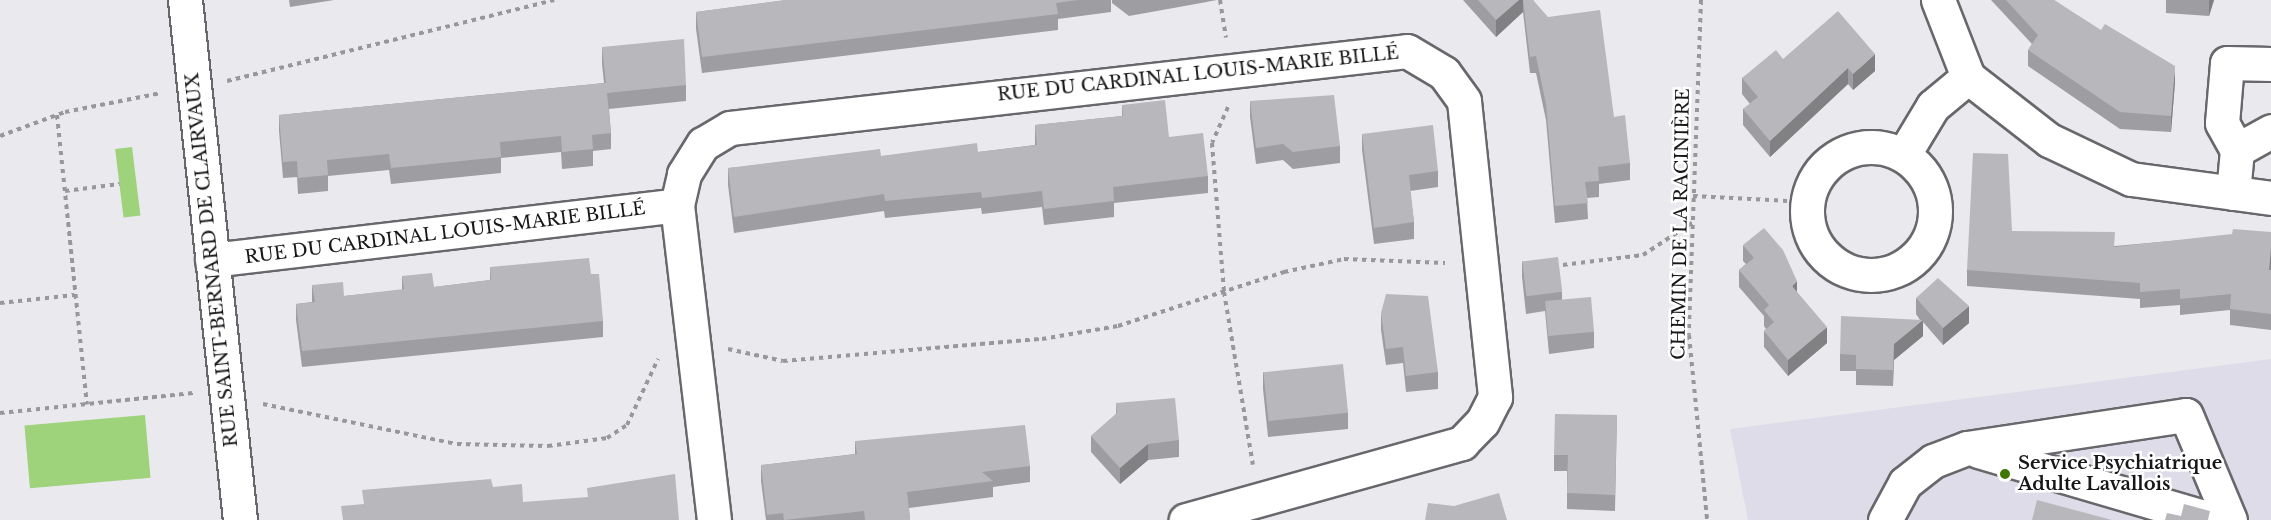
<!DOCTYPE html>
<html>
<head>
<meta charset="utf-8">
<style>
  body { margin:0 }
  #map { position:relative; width:2271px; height:520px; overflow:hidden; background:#eaeaee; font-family:"Libre Baskerville",serif }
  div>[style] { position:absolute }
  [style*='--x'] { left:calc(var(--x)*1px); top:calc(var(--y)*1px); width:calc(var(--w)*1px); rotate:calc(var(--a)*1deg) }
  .built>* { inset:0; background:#dddce8 }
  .green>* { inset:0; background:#9ed27b; transform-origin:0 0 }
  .path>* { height:4px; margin-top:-2px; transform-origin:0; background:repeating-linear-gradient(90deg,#98989b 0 4.5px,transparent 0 9px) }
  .roads { filter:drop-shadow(2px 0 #68686c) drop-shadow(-2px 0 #68686c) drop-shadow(0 2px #68686c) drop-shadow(0 -2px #68686c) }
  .minor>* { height:33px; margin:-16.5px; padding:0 16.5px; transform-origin:16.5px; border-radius:16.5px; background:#fff }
  .minor>.ring { margin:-16.5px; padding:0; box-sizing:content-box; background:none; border:33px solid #fff; border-radius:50% }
  .wall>* { inset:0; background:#9e9ea2 }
  .shaded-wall>* { inset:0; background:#818184 }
  .building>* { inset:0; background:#b8b8bc; transform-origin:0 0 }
  .dots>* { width:16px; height:16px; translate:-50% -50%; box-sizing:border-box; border:3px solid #fff; border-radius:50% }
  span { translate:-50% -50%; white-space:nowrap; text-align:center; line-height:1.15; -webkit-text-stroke:5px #fff; paint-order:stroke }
  .street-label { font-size:18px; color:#171618 }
  .poi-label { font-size:18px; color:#171618; font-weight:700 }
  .left { translate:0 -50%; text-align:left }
</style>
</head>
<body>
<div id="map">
  <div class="built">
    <div style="clip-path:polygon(2271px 359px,2271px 520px,1748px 520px,1730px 429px)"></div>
  </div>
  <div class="green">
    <div style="left:132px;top:147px;width:69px;height:17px;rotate:83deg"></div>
    <div style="left:145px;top:415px;width:63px;height:121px;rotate:85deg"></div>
  </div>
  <div class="path">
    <div style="--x:1220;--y:0;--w:38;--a:81"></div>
    <div style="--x:1701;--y:0;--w:335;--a:92.1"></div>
    <div style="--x:1689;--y:335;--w:186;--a:84.4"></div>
    <div style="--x:227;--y:81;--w:337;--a:-13.9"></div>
    <div style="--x:1228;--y:107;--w:39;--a:114"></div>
    <div style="--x:1212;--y:143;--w:149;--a:85.4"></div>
    <div style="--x:1224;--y:292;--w:175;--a:80.5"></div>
    <div style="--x:57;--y:115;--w:291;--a:84.1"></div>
    <div style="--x:0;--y:136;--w:69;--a:-20.3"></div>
    <div style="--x:65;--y:112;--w:98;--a:-11.2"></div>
    <div style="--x:65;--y:191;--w:55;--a:-7.3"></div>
    <div style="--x:1693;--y:196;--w:114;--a:3"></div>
    <div style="--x:1554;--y:266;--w:90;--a:-7"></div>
    <div style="--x:1643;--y:255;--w:60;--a:-33.4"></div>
    <div style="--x:0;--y:303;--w:75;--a:-6.1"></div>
    <div style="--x:728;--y:349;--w:56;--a:12.3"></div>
    <div style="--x:783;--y:361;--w:260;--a:-4.9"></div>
    <div style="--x:1042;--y:339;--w:77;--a:-9.7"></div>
    <div style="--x:1118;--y:326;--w:175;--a:-18"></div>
    <div style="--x:1284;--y:272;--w:61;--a:-12.2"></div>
    <div style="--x:1344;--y:259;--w:101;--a:2.3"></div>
    <div style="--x:263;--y:404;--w:198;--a:11.7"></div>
    <div style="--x:457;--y:444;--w:91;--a:1.3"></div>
    <div style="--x:548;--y:446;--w:60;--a:-7.7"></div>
    <div style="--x:607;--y:438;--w:24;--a:-33"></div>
    <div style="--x:627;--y:425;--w:73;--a:-64.8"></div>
    <div style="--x:0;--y:413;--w:194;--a:-5.9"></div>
  </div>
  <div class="roads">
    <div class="minor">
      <div style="--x:185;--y:0;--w:523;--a:83.96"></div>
      <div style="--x:1938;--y:0;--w:83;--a:68.7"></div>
      <div style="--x:1968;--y:77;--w:103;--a:37.9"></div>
      <div style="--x:2049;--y:140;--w:91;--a:25.4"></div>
      <div style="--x:2131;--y:179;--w:141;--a:7.7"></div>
      <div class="ring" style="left:1807px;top:147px;width:95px;height:95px"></div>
      <div style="--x:2237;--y:150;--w:39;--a:-29"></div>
      <div style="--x:1904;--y:154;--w:56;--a:-58.9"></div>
      <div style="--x:1933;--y:106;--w:45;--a:-39.6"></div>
      <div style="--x:2233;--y:193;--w:43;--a:-84.7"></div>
      <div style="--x:2237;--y:150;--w:31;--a:-119"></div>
      <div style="--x:2222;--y:123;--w:60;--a:-85.2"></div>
      <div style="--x:2227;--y:63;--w:44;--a:1.3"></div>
      <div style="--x:677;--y:205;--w:317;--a:83.3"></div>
      <div style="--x:212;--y:260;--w:468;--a:-6.7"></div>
      <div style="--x:677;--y:205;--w:32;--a:-77"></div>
      <div style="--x:684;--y:174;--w:36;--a:-58"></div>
      <div style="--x:703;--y:144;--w:31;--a:-31"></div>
      <div style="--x:730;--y:128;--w:681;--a:-6.49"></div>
      <div style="--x:1407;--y:51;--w:43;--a:30.7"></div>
      <div style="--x:1444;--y:73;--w:34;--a:54"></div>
      <div style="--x:1464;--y:101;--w:298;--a:84"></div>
      <div style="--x:1495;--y:397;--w:28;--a:117"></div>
      <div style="--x:1482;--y:422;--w:29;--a:134"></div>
      <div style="--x:1462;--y:443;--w:287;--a:164.4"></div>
      <div style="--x:1978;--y:451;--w:246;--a:16.3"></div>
      <div style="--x:1885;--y:520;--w:42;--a:-61.6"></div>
      <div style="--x:1905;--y:483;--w:36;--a:-38"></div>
      <div style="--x:1933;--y:461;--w:36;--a:-21"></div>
      <div style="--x:1967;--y:448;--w:221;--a:-8.6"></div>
      <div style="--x:2186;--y:415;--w:114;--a:67.3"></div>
    </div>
  </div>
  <div class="wall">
    <div style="clip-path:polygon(289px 0,334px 0,290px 7px)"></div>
    <div style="clip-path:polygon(786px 0,1111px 0,1111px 12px,1058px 19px,1058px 30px,702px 73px,696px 29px,696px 12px)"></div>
    <div style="clip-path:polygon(1112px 0,1217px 0,1129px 16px,1112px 3px)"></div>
    <div style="clip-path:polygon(1463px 0,1533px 0,1614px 117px,1630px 163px,1630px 180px,1599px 184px,1599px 197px,1587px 198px,1588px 219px,1555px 223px,1546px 120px,1536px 73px,1530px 73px,1523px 12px,1496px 37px)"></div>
    <div style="clip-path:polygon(1991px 0,2054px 0,2175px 82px,2171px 132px,2120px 129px,2028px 66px,2028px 50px,2032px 44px)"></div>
    <div style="clip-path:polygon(2166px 0,2214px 0,2209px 16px,2166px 13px)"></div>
    <div style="clip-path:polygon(602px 47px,686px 85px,686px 101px,609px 109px,611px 133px,611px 149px,593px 151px,593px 166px,562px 169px,561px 152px,501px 158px,501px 173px,391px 184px,389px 170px,328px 176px,328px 191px,298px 194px,297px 177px,283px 178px,279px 131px,279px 115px,604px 83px,602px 64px)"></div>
    <div style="clip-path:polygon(1783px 59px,1875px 71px,1853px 90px,1848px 84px,1770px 157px,1743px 125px,1743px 109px,1750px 104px,1742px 94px,1742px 78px)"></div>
    <div style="clip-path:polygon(1250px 101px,1340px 146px,1340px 163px,1293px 169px,1283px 160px,1256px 164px,1250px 117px)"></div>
    <div style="clip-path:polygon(1122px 105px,1169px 137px,1208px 176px,1208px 193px,1114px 203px,1114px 217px,1044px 225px,1042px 207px,982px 214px,981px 208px,885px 218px,884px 211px,734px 233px,728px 185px,728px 168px,881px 156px,978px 152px,1035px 145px,1035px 125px,1122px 116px)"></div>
    <div style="clip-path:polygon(1362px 134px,1438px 171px,1438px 187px,1410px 191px,1414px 222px,1414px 239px,1374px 244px,1362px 150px)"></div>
    <div style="clip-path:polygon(2012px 231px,2115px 246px,2271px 232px,2271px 330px,2230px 325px,2230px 310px,2180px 315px,2180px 305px,2140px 308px,2140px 299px,1967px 286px,1967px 270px)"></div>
    <div style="clip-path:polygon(1743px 245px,1797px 292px,1827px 343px,1788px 376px,1764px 347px,1764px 331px,1766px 329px,1764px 326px,1764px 316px,1739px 287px,1739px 270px,1746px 264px,1743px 261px)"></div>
    <div style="clip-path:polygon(1522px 261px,1562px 292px,1562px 300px,1594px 332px,1594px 348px,1549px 354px,1545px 311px,1526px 314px,1522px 277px)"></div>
    <div style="clip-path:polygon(490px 267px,591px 274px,603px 321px,603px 337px,302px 367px,296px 320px,296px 304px,312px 302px,312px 285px,344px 296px,402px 290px,402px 276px,434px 287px,490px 280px)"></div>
    <div style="clip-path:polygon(1916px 298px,1969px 323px,1943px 345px,1923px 322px,1923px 336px,1894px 360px,1893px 386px,1856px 385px,1856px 371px,1840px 371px,1840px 354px,1920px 320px,1916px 314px)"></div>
    <div style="clip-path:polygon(1381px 313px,1438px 372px,1438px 389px,1406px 392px,1403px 363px,1386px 365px,1381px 330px)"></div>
    <div style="clip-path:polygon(1263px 372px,1348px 413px,1348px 429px,1268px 437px,1263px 389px)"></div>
    <div style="clip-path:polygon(1116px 403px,1179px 440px,1179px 457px,1148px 460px,1120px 484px,1091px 452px,1091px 436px,1116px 414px)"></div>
    <div style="clip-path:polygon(1617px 415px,1615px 511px,1567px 509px,1567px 471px,1554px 471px,1554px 455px)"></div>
    <div style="clip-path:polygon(855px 441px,1030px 466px,1030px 482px,993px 487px,993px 497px,909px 508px,910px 520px,766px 520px,761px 481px,761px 465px,855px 454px)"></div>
  </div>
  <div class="shaded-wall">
    <div style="clip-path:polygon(1519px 0,1523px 0,1523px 12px,1496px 37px,1496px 20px)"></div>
    <div style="clip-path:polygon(2209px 0,2214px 0,2209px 16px)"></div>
    <div style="clip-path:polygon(1875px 54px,1875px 71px,1853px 90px,1853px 74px)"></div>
    <div style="clip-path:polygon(2175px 66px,2175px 82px,2171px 132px,2171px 116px)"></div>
    <div style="clip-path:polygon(1848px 68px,1848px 84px,1770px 157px,1770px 141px)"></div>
    <div style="clip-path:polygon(2271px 247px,2271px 263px,2269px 286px,2269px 270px)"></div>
    <div style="clip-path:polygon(1797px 281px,1797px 297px,1792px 286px)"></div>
    <div style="clip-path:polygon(1969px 306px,1969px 323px,1943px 345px,1943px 328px)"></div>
    <div style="clip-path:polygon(1923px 320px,1923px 336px,1894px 360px,1893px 386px,1894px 344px)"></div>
    <div style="clip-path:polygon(1827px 327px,1827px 343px,1788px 376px,1788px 360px)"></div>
    <div style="clip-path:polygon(1148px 444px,1148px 460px,1120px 484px,1120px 468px)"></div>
  </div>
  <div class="building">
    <div style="clip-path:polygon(786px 0,1078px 0,1056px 3px,1058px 14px,702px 57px,696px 12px)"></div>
    <div style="clip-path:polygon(1478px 0,1519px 0,1496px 20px)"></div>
    <div style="clip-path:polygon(1523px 0,1533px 0,1548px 17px,1600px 10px,1614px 117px,1625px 115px,1630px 163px,1598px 167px,1599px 181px,1585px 182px,1588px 203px,1555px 206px,1546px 104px,1536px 56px,1530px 57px)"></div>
    <div style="clip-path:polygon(2006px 0,2054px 0,2101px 30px,2105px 24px,2175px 66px,2171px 116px,2120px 112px,2028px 50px,2038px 35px)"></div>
    <div style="clip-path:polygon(1838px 11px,1875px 54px,1853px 74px,1848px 68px,1770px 141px,1743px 109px,1758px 97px,1742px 78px,1776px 50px,1783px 59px)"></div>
    <div style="clip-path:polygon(684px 39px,686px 85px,607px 93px,611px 133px,592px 135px,593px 149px,562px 152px,561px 136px,500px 142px,501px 157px,391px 168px,389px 154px,327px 160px,328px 175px,298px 178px,297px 161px,283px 162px,279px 115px,606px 83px,602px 47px)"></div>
    <div style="clip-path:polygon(1334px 95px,1340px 146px,1293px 152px,1283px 144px,1256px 148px,1250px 101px)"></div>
    <div style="clip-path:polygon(1165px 100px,1169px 137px,1203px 133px,1208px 176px,1113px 187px,1114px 201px,1044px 209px,1042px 191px,982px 198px,981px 192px,885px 201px,884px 194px,734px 217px,728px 168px,880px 149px,881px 156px,977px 143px,978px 152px,1037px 145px,1035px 125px,1123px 116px,1122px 105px)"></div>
    <div style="clip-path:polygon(1433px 125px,1438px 171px,1409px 175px,1414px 222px,1374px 228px,1362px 134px)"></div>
    <div style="clip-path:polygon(1973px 153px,2008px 154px,2012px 231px,2115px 232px,2114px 247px,2232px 234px,2233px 229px,2271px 232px,2271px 247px,2269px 270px,2271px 270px,2271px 314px,2230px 309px,2231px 294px,2180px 299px,2180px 289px,2140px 292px,2140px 283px,1967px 270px)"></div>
    <div style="clip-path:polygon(1764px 228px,1783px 250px,1797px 281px,1792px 286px,1827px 327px,1788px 360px,1764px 331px,1774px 322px,1764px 310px,1769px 305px,1739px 270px,1754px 258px,1743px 245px)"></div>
    <div style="left:1558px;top:257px;width:35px;height:36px;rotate:83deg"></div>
    <div style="clip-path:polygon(589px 258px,591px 274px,599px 274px,603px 321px,302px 351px,296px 304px,315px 302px,312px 285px,343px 282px,344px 296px,404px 289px,402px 276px,432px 273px,434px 287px,491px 280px,490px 267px)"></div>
    <div style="clip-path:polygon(1938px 278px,1969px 306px,1943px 328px,1916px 298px)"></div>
    <div style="clip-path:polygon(1386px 294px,1428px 296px,1438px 372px,1406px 376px,1403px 347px,1386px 349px,1381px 313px)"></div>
    <div style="left:1591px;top:297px;width:35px;height:46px;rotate:85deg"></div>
    <div style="clip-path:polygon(1841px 316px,1923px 320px,1894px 344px,1893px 370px,1856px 369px,1856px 355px,1840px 354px)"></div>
    <div style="left:1343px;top:364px;width:49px;height:80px;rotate:84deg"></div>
    <div style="clip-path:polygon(1175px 398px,1179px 440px,1148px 444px,1120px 468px,1091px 436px,1117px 413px,1116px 403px)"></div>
    <div style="clip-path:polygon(1555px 414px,1617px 415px,1615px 495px,1567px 493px,1568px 455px,1554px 455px)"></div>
    <div style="clip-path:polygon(1025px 425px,1030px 466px,982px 472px,993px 481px,907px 492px,910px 520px,865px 520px,864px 511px,784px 520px,783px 513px,767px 515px,761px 465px,857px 454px,855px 441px)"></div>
    <div style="clip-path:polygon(675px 474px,679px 520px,343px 520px,341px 506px,364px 504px,362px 490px,491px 479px,493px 487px,522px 484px,523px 502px,588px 497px,587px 488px)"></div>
    <div style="clip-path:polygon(1499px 493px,1507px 520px,1425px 520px,1428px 503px,1454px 506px)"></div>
    <div style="clip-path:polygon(2037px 500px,2112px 520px,2032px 520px)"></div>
    <div style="clip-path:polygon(2184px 504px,2210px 511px,2208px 520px,2165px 520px,2167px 513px,2181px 516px)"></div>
  </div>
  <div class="dots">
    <div style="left:2005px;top:474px;background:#417603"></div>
  </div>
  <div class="street-label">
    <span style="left:1198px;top:74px;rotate:-6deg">RUE DU CARDINAL LOUIS-MARIE BILLÉ</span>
    <span style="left:1681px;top:224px;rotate:-89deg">CHEMIN DE LA RACINIÈRE</span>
    <span style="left:445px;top:233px;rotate:-7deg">RUE DU CARDINAL LOUIS-MARIE BILLÉ</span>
    <span style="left:212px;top:260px;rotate:-96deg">RUE SAINT-BERNARD DE CLAIRVAUX</span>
  </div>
  <div class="poi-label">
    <span class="left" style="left:2018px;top:474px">Service Psychiatrique<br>Adulte Lavallois</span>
  </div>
</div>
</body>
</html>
